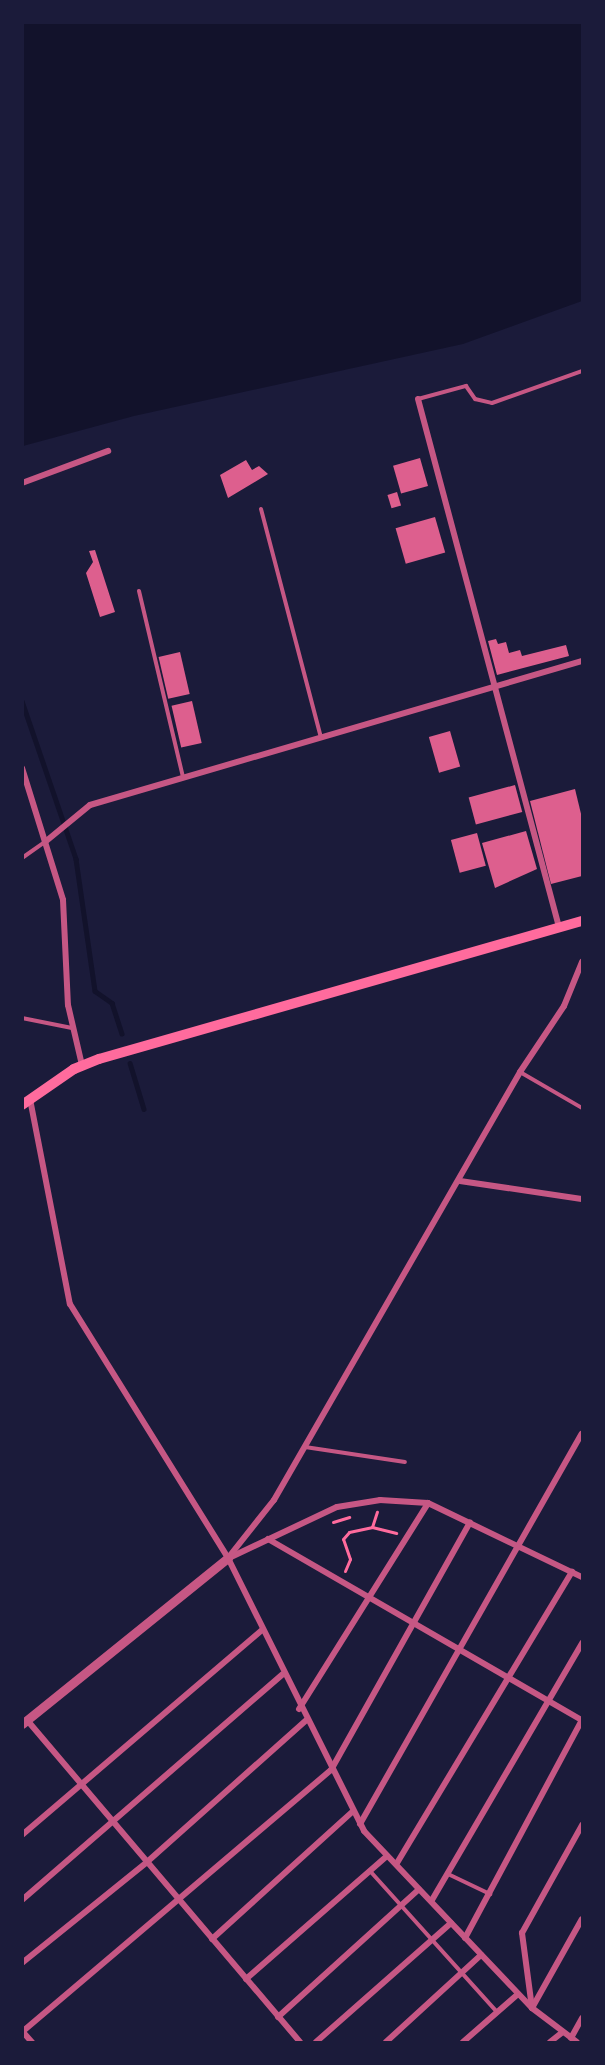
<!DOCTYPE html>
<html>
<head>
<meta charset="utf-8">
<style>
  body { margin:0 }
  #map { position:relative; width:605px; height:2065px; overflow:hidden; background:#1b1b3a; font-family:Karla,sans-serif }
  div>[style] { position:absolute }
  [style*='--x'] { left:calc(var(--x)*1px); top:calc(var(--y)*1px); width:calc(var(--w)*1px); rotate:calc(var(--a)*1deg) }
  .water>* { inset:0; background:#12122b }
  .stream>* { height:4.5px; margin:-2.25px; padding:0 2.25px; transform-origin:2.25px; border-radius:2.25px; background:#12122b }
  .building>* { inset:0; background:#dd5f8e; transform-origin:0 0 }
  .path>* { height:3px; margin:-1.5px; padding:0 1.5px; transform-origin:1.5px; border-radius:1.5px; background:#ff6b9d }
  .service>* { height:4px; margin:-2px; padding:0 2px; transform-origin:2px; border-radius:2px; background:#c65784 }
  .minor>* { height:6px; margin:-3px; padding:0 3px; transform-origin:3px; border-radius:3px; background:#c65784 }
  .tertiary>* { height:9px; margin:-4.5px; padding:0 4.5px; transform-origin:4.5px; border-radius:4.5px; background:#c65784 }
  .secondary>* { height:10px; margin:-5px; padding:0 5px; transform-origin:5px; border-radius:5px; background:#ff6b9d }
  span { translate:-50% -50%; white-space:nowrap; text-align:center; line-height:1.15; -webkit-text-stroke:6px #1b1b3a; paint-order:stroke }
  .frame { position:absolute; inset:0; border:24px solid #1b1b3a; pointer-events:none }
</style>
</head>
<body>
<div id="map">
  <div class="water">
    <div style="clip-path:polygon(23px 22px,582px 23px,582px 301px,463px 344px,134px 416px,23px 446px)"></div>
  </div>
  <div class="stream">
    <div style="--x:22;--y:701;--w:167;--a:71.1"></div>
    <div style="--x:76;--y:859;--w:133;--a:81.8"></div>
    <div style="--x:95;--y:991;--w:21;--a:35"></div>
    <div style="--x:112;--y:1003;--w:32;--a:72"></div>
    <div style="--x:130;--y:1063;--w:48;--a:73.1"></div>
  </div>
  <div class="building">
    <div style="left:420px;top:458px;width:29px;height:28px;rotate:74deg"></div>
    <div style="clip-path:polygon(246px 460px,252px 470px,259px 466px,268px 474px,228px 498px,220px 475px)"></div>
    <div style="left:397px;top:492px;width:14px;height:10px;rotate:73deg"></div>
    <div style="left:435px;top:517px;width:37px;height:41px;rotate:74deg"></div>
    <div style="clip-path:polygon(95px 550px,115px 612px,100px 617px,86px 573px,93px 562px,89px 551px)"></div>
    <div style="clip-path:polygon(496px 639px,498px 644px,506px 642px,509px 653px,520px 650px,522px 656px,566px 645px,569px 656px,497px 675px,488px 641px)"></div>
    <div style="left:180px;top:652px;width:43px;height:22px;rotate:77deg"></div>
    <div style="left:192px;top:701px;width:43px;height:21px;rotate:77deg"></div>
    <div style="left:450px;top:731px;width:37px;height:22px;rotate:74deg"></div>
    <div style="left:515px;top:785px;width:28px;height:48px;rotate:75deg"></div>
    <div style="clip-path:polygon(575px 789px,582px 818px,582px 876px,551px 884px,530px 801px)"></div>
    <div style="clip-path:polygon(526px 831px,537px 869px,495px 888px,482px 843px)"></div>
    <div style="left:477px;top:833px;width:34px;height:27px;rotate:75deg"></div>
  </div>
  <div class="path">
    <div style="--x:333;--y:1522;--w:17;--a:-17"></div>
    <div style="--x:372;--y:1527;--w:16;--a:-72"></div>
    <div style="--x:345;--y:1571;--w:13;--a:-67"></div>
    <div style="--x:350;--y:1559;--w:21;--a:-109"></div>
    <div style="--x:343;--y:1539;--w:9;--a:-49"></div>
    <div style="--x:349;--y:1532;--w:24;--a:-12"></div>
    <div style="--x:372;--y:1527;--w:25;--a:14"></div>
  </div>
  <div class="service">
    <div style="--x:418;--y:399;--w:50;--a:-15.2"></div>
    <div style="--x:466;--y:386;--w:16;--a:55"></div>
    <div style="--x:475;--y:399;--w:17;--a:13"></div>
    <div style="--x:492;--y:403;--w:96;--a:-19.6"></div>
    <div style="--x:261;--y:509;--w:233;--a:75.3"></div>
    <div style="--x:139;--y:591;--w:191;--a:76.7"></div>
    <div style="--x:22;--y:858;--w:28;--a:-35"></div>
    <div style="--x:22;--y:1018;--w:51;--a:11.3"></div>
    <div style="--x:520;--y:1072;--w:72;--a:30.1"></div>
    <div style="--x:305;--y:1447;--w:101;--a:8.5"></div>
    <div style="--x:370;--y:1871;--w:190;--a:48"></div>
    <div style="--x:448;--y:1874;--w:47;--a:25.5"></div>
  </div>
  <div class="minor">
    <div style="--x:418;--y:399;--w:547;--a:75.05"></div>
    <div style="--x:22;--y:483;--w:92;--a:-20.4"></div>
    <div style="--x:22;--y:768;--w:138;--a:72.7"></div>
    <div style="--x:63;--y:900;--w:105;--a:87.3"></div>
    <div style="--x:68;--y:1005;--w:62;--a:76.9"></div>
    <div style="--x:45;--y:842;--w:58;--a:-39.4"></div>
    <div style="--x:90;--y:805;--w:513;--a:-16.31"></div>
    <div style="--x:30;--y:1099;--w:209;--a:79"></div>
    <div style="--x:70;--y:1304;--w:299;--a:58.1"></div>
    <div style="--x:228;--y:1558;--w:305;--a:63.5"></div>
    <div style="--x:364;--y:1831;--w:244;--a:46.5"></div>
    <div style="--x:532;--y:2008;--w:56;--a:37.1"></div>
    <div style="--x:460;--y:1181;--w:123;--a:8.4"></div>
    <div style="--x:268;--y:1539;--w:362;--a:30"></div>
    <div style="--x:231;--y:1557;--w:117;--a:-25.3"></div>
    <div style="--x:337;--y:1507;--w:44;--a:-9.2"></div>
    <div style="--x:380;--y:1500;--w:48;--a:3.6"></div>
    <div style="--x:428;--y:1503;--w:171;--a:25.7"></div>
    <div style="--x:228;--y:1558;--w:74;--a:-51.6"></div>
    <div style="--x:274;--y:1500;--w:494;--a:-60.1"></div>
    <div style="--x:520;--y:1072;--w:79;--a:-56.3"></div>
    <div style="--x:564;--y:1006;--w:48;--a:-67.8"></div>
    <div style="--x:299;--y:1709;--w:243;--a:-57.9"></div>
    <div style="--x:27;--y:1720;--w:422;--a:49.7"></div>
    <div style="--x:360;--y:1824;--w:449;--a:-60.4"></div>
    <div style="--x:22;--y:1835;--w:316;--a:-40.5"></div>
    <div style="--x:397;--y:1863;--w:340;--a:-59"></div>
    <div style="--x:22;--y:1900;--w:345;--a:-40.9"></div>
    <div style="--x:432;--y:1900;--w:298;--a:-59.7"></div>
    <div style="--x:465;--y:1938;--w:247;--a:-61.8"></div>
    <div style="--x:212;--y:1939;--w:190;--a:-42.2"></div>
    <div style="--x:22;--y:1963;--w:161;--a:-38.9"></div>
    <div style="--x:147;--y:1862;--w:212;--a:-41.7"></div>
    <div style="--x:246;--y:1979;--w:187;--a:-41.1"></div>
    <div style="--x:532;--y:2008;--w:76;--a:-97.6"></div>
    <div style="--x:522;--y:1933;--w:124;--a:-60.9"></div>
    <div style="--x:532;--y:2008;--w:102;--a:-60.7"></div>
    <div style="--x:278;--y:2017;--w:190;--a:-42.2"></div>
    <div style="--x:22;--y:2031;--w:15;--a:48"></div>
    <div style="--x:22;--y:2032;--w:405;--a:-40.3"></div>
    <div style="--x:331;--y:1770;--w:284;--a:-60.7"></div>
    <div style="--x:571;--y:2038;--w:23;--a:-61"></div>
    <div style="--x:316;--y:2042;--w:180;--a:-41.4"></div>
    <div style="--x:386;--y:2042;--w:129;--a:-42.5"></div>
    <div style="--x:463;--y:2042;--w:73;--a:-41.1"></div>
    <div style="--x:550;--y:2042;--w:16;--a:-38"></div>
  </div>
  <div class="tertiary">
    <div style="--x:22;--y:1724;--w:265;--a:-38.9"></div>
  </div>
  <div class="secondary">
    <div style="--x:22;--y:1105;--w:63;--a:-34.7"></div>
    <div style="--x:74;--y:1069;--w:27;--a:-22"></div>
    <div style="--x:99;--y:1059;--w:502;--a:-15.95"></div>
  </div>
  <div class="frame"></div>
</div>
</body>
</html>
